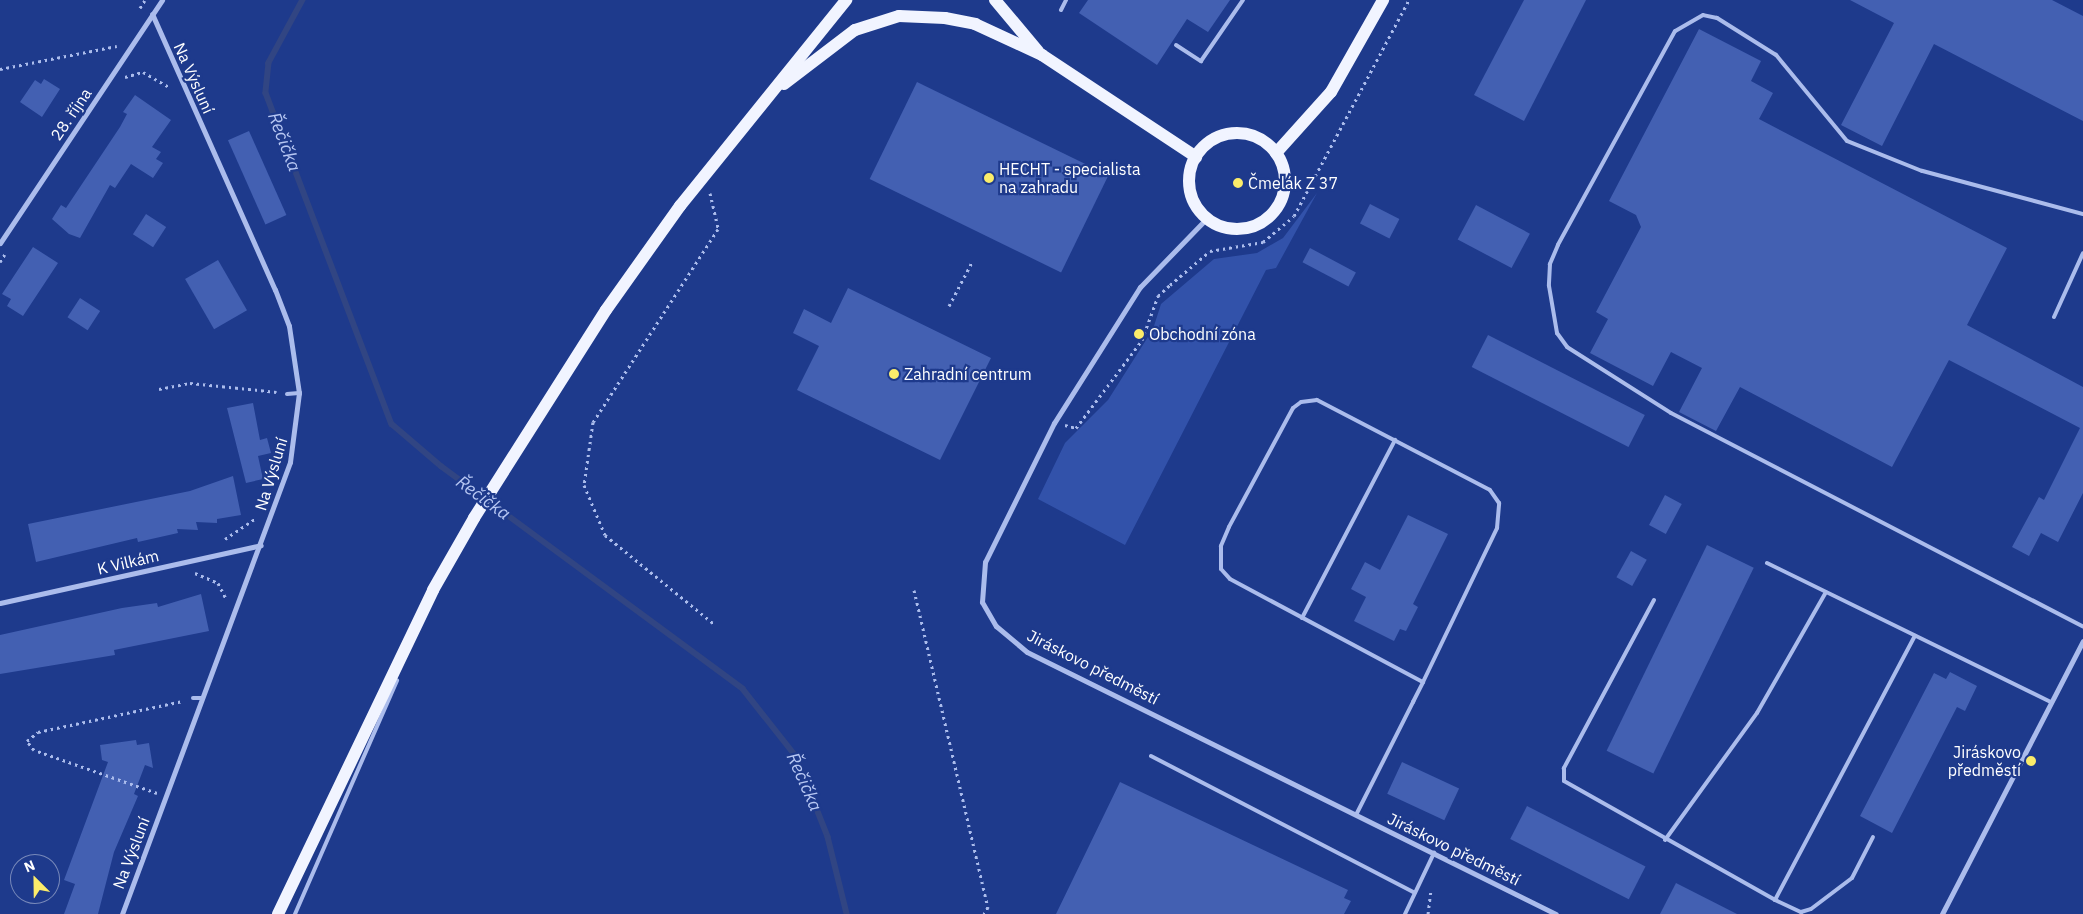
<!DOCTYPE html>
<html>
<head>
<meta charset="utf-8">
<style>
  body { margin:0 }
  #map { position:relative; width:2083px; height:914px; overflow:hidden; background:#1e3a8c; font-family:"IBM Plex Sans",sans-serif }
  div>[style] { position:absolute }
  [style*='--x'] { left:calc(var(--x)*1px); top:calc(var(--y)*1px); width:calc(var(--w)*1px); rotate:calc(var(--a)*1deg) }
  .green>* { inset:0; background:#3252aa }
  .stream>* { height:5.5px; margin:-2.75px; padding:0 2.75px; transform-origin:2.75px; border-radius:2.75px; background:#314583 }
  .building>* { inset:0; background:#4360b2; transform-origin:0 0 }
  .path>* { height:3px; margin-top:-1.5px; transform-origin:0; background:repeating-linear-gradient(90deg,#abbcec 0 2.5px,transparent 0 6.5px) }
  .service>* { height:4px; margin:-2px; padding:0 2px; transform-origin:2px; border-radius:2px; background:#abbcec }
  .minor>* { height:5px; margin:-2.5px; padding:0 2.5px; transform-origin:2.5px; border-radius:2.5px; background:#abbcec }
  .primary>* { height:12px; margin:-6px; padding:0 6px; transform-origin:6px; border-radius:6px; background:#f1f4ff }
  .primary>.ring { margin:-6px; padding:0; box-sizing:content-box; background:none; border:12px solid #f1f4ff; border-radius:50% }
  .dots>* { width:14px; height:14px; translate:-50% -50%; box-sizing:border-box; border:2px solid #1e3a8c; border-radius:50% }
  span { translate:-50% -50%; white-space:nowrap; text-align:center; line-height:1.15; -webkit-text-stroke:4.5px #1e3a8c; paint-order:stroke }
  .street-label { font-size:16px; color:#fff }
  .poi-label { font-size:16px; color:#fff }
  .left { translate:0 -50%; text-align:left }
  .right { translate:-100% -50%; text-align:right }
  .water-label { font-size:18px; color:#b7c7f3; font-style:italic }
  .north { position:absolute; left:10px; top:854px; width:50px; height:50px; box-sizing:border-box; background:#1e3a8c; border:1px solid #7889ba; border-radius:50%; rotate:337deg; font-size:14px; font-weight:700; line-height:20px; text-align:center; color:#fff }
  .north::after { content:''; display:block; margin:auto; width:18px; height:22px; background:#fbec6a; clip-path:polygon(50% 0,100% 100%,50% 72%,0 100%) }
</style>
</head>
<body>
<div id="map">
  <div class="green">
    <div style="clip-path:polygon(1317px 193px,1276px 268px,1266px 270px,1125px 545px,1038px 499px,1065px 443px,1108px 400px,1153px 329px,1161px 304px,1214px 259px,1257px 253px,1283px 238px)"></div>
  </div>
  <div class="stream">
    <div style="--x:303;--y:0;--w:72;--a:118.4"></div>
    <div style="--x:269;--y:63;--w:30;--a:96"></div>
    <div style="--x:266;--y:93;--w:354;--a:69.2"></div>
    <div style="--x:392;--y:424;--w:65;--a:40.6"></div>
    <div style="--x:441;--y:466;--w:375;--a:36.4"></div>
    <div style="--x:743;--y:689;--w:85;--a:51.7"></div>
    <div style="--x:796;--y:756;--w:87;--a:68.4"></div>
    <div style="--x:828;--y:837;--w:79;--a:76.1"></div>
  </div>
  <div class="building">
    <div style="clip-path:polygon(1088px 0,1230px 0,1208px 32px,1187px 19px,1157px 65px,1079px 13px)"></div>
    <div style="clip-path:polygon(1524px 0,1586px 0,1524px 121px,1474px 95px)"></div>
    <div style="clip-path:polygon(1850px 0,2052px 0,2083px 16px,2083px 121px,1934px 44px,1882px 146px,1841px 125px,1894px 23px)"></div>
    <div style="clip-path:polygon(1699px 29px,1761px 61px,1751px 81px,1773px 93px,1759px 119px,2007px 248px,1967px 325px,2083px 387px,2083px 493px,2058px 542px,2041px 533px,2029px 556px,2012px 547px,2039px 497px,2044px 500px,2080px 428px,1949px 360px,1892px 467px,1740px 387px,1716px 431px,1679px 412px,1702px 368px,1671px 352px,1653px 386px,1590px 353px,1608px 319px,1596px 312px,1641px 227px,1636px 215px,1609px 201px)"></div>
    <div style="clip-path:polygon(44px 79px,60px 89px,42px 117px,20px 102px,35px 80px,41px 84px)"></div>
    <div style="left:917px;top:82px;width:213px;height:108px;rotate:26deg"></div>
    <div style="clip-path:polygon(135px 95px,171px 120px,152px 147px,161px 152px,156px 159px,163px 163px,153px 178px,131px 164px,115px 188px,110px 185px,80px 238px,69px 234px,52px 219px,61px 205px,66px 208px,120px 127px,127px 114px,123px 112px)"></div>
    <div style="left:249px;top:131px;width:92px;height:23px;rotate:66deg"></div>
    <div style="left:1370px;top:204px;width:33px;height:22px;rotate:27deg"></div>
    <div style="left:1476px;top:205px;width:61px;height:39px;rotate:28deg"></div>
    <div style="left:146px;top:214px;width:24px;height:24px;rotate:33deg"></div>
    <div style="clip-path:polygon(33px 247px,58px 263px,23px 316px,7px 306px,11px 299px,2px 294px)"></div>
    <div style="left:1310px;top:248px;width:52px;height:16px;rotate:28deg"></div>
    <div style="left:218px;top:260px;width:58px;height:38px;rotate:60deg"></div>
    <div style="clip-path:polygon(848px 288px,991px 358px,940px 460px,797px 390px,819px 346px,793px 333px,804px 309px,831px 323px)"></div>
    <div style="left:80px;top:298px;width:24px;height:23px;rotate:33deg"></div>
    <div style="left:1488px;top:335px;width:176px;height:36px;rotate:27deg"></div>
    <div style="clip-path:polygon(253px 403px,260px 440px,267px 438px,271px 453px,258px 456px,263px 479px,246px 483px,227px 408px)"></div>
    <div style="clip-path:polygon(233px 476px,241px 515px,217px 519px,217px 523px,196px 522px,198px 530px,177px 529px,178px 533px,138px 542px,137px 538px,36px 562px,28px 524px,190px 491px)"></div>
    <div style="left:1665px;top:495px;width:19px;height:34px;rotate:28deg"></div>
    <div style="clip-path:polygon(1408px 515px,1448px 534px,1413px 604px,1418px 607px,1406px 631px,1400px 629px,1394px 641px,1354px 621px,1366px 597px,1351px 589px,1365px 562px,1380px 570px)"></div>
    <div style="left:1707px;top:545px;width:52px;height:229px;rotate:26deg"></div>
    <div style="left:1631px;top:551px;width:18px;height:30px;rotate:29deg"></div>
    <div style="clip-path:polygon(201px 594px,209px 631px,114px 650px,115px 655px,0 674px,0 635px,122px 608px,157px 603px,158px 607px)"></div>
    <div style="clip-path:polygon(1950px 672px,1977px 686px,1965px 711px,1957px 707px,1892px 833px,1860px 816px,1934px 673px,1946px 679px)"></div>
    <div style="clip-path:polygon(136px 740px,137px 745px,149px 743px,153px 768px,145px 765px,134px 794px,138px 796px,114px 852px,98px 914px,64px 914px,75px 884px,64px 880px,108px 762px,102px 760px,100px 745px)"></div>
    <div style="left:1402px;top:762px;width:63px;height:35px;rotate:25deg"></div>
    <div style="clip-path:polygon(1120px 782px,1348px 890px,1344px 898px,1351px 901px,1344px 914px,1056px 914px)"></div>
    <div style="left:1527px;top:806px;width:133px;height:37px;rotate:27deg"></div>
    <div style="clip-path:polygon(1676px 883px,1737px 914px,1660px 914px)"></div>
  </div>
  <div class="path">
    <div style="--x:140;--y:8;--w:9;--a:-58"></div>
    <div style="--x:0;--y:69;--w:119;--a:-11.1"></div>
    <div style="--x:125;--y:77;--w:19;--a:-16"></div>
    <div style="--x:143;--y:72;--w:32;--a:30"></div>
    <div style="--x:710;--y:193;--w:37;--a:77"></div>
    <div style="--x:718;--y:229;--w:230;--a:122.9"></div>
    <div style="--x:593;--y:422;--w:64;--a:98.1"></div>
    <div style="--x:584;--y:485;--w:54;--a:67.2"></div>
    <div style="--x:605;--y:535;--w:141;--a:39.2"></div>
    <div style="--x:0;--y:262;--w:9;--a:-58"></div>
    <div style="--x:949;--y:306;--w:50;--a:-62.4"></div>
    <div style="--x:159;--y:389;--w:32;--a:-11"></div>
    <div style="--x:190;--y:383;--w:87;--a:5.9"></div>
    <div style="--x:1065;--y:425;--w:11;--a:15"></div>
    <div style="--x:1076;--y:428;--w:110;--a:-53.1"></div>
    <div style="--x:1142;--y:340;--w:47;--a:-70"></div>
    <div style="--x:1158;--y:296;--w:16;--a:-43"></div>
    <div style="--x:1170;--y:285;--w:52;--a:-40.4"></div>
    <div style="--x:1210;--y:251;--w:54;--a:-9.6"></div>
    <div style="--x:1263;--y:242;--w:40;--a:-40"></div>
    <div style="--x:1294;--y:216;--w:245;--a:-62"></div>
    <div style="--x:225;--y:539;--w:36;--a:-34"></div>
    <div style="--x:195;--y:573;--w:25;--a:23"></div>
    <div style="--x:218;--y:583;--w:18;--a:63"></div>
    <div style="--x:914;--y:590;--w:326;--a:76.9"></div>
    <div style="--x:988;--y:907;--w:8;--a:120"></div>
    <div style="--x:157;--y:793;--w:130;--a:-160.7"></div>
    <div style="--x:34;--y:750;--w:11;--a:-128"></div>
    <div style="--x:27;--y:741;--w:14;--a:-39"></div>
    <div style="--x:38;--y:732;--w:148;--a:-12.1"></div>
    <div style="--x:1428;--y:914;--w:25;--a:-83"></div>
  </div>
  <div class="service">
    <div style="--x:1061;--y:10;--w:11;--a:-63"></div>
    <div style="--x:1176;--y:45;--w:30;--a:33"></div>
    <div style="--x:1201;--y:61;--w:74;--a:-55.5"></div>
    <div style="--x:2083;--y:214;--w:167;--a:-165"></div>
    <div style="--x:1922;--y:171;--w:81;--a:-158.2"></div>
    <div style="--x:1847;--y:141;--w:112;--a:-129.5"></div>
    <div style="--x:1776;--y:55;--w:70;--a:-147.9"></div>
    <div style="--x:1717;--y:18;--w:14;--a:-168"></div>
    <div style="--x:1703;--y:15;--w:32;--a:150"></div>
    <div style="--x:1675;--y:31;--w:244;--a:118.7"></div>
    <div style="--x:1558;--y:245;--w:21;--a:113"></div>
    <div style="--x:1550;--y:264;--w:22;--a:93"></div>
    <div style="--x:1549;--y:286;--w:48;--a:80.3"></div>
    <div style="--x:1557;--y:333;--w:17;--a:54"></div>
    <div style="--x:1567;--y:347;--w:123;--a:32.4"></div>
    <div style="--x:1671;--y:413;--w:464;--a:27.4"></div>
    <div style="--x:2054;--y:317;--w:70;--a:-65.6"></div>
    <div style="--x:287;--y:394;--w:12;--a:-5"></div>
    <div style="--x:1767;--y:563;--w:316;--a:26.1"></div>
    <div style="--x:1654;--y:600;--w:191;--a:118.2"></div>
    <div style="--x:1564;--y:768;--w:13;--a:90"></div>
    <div style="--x:1564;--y:781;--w:242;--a:29.4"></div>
    <div style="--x:1775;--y:900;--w:299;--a:-62.1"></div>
    <div style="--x:1302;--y:618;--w:201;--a:-62.4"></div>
    <div style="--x:193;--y:698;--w:10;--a:0"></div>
    <div style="--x:1151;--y:756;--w:297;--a:27.4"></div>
    <div style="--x:1356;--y:815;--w:127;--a:-63.2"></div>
    <div style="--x:1413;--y:702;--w:22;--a:-63"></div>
    <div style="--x:1423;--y:682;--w:171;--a:-64.3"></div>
    <div style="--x:1497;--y:528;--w:25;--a:-85"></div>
    <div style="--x:1499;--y:503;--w:16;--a:-125"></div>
    <div style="--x:1490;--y:490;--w:195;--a:-152.5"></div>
    <div style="--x:1317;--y:400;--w:16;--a:173"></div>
    <div style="--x:1301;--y:402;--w:10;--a:143"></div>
    <div style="--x:1293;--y:408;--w:135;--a:118.3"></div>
    <div style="--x:1229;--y:527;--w:21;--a:113"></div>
    <div style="--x:1221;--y:546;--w:23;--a:90"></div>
    <div style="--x:1221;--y:569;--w:13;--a:48"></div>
    <div style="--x:1230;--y:579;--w:219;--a:28.1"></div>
    <div style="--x:1665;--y:840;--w:157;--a:-54.1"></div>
    <div style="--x:1757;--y:713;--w:139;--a:-60.3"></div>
    <div style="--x:1775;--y:900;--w:29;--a:25"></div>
    <div style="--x:1801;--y:912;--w:10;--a:-17"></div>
    <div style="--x:1811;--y:909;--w:51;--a:-37.1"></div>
    <div style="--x:1852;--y:878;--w:46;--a:-62.9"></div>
    <div style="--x:295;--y:914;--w:255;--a:-66.4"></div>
    <div style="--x:1405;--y:914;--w:68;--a:-64.6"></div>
  </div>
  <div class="minor">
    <div style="--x:1206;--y:219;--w:95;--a:134.1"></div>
    <div style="--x:1140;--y:287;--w:161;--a:122.3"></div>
    <div style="--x:1054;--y:423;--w:155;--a:116.4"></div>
    <div style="--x:985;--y:562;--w:40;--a:94.3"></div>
    <div style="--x:982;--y:602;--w:28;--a:60"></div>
    <div style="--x:996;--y:626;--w:40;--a:40"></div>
    <div style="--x:1027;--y:652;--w:590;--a:26.35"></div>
    <div style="--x:0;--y:243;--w:292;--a:-56.3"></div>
    <div style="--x:0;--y:603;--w:267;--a:-12.5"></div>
    <div style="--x:122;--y:914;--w:482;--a:-69.6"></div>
    <div style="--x:290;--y:462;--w:70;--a:-82.6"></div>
    <div style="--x:299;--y:393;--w:68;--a:-98.5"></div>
    <div style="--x:289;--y:326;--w:39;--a:-111"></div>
    <div style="--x:275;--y:290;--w:302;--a:-114"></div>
    <div style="--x:1942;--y:914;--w:307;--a:-62.7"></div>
  </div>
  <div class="primary">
    <div style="--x:995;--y:0;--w:67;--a:49.9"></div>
    <div style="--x:784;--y:84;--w:89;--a:-37.3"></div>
    <div style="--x:855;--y:30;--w:46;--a:-17.7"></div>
    <div style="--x:899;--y:16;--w:46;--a:2.5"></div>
    <div style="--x:945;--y:18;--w:31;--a:11"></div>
    <div style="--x:975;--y:24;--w:74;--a:24.8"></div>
    <div style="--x:1042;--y:55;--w:185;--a:33.5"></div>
    <div class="ring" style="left:1189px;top:133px;width:84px;height:84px"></div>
    <div style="--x:1276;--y:153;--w:82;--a:-48"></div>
    <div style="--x:1331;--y:92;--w:106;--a:-60.5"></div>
    <div style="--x:278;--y:914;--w:359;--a:-64.4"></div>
    <div style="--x:433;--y:590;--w:83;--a:-60.3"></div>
    <div style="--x:474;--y:518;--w:246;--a:-57.6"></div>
    <div style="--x:606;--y:310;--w:128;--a:-54.6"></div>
    <div style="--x:680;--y:206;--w:265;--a:-51.1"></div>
  </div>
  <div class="dots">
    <div style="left:989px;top:178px;background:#fbec6a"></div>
    <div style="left:1238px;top:183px;background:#fbec6a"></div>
    <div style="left:1139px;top:334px;background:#fbec6a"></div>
    <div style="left:894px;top:374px;background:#fbec6a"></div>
    <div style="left:2031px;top:761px;background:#fbec6a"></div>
  </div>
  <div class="street-label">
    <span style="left:194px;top:78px;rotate:66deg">Na Výsluní</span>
    <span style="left:71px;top:114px;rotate:-56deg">28. října</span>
    <span style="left:271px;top:474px;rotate:-73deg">Na Výsluní</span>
    <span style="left:128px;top:562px;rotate:-13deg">K Vilkám</span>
    <span style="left:1093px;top:667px;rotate:27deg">Jiráskovo předměstí</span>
    <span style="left:1454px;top:849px;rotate:26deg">Jiráskovo předměstí</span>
    <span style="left:131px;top:853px;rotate:-69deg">Na Výsluní</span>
  </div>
  <div class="poi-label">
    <span class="left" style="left:999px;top:178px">HECHT - specialista<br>na zahradu</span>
    <span class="left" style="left:1248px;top:183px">Čmelák Z 37</span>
    <span class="left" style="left:1149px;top:334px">Obchodní zóna</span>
    <span class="left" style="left:904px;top:374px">Zahradní centrum</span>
    <span class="right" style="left:2021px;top:761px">Jiráskovo<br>předměstí</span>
  </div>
  <div class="water-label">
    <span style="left:284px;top:142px;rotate:69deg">Řečička</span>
    <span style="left:483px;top:498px;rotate:36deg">Řečička</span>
    <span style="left:804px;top:782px;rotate:66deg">Řečička</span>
  </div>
  <div class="north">N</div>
</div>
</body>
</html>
